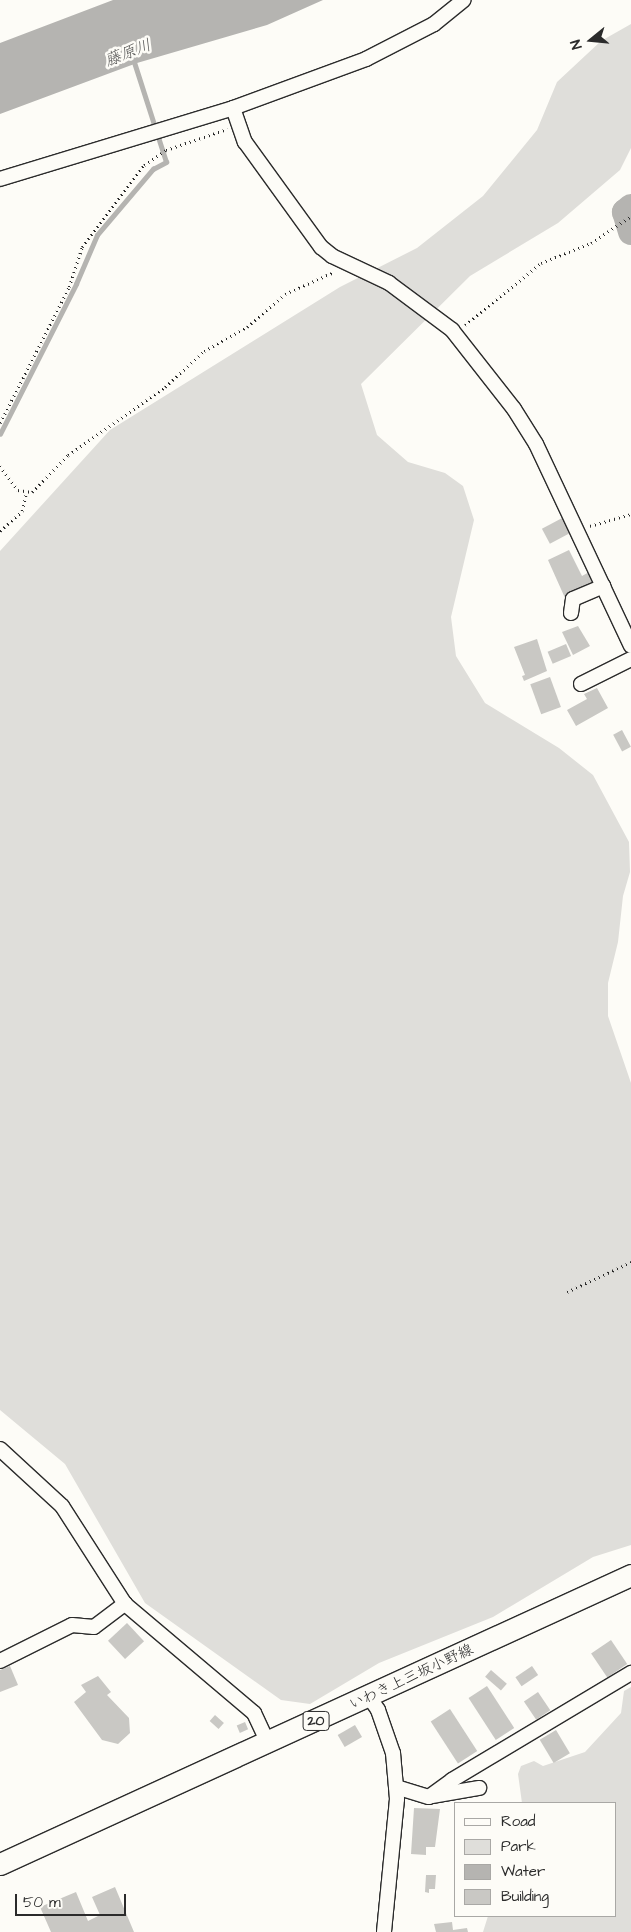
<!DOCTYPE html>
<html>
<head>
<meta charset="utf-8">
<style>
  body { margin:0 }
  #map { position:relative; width:631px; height:1932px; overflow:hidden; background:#fdfcf7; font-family:"Architects Daughter","Klee One",sans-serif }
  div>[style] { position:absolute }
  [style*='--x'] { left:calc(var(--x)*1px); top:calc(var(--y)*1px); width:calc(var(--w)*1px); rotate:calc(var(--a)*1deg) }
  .green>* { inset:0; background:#dfdeda }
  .water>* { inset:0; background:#b5b4b1 }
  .stream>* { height:4.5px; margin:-2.25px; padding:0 2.25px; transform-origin:2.25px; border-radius:2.25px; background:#b5b4b1 }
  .river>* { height:26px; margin:-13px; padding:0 13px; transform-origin:13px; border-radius:13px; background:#b5b4b1 }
  .building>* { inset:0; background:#c9c8c4; transform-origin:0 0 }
  .path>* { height:2.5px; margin-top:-1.25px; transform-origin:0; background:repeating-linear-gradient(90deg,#2b2b2b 0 1px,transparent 0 5px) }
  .roads { filter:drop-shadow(1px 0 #2b2b2b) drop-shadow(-1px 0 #2b2b2b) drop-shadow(0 1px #2b2b2b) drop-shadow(0 -1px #2b2b2b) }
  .minor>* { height:14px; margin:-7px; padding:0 7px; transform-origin:7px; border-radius:7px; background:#fdfcf7 }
  .primary>* { height:21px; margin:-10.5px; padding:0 10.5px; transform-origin:10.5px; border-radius:10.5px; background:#fdfcf7 }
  span { translate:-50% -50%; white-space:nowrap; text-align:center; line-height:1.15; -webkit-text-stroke:5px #fdfcf7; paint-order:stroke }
  .shield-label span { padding:1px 4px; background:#fdfcf7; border:1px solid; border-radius:4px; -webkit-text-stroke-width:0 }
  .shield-label { font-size:14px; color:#2b2b2b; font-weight:700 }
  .street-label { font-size:15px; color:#2b2b2b }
  .water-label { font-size:16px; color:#5b5b5a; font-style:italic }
  .legend { position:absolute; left:454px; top:1802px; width:162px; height:115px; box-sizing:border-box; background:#fdfcf7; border:1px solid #a9a8a5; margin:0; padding:6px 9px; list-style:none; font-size:15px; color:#2b2b2b }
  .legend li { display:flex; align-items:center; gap:10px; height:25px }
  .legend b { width:25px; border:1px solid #a9a8a5 }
  .north { position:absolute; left:566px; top:15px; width:50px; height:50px; -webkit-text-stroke:4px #fdfcf7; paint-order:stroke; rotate:253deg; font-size:14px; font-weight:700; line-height:20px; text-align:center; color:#2b2b2b }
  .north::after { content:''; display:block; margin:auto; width:18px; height:22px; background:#2b2b2b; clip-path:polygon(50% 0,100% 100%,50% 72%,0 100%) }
  .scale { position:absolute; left:15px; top:1894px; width:111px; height:22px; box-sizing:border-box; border:2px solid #2b2b2b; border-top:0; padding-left:6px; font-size:15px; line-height:18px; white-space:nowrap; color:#2b2b2b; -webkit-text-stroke:4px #fdfcf7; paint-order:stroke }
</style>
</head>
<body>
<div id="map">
  <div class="green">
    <div style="clip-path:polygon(631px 24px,631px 148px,620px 170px,558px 223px,470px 276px,361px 384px,377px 435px,408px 462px,445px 473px,463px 486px,474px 520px,451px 617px,456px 656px,485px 703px,559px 748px,593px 775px,629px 842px,630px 872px,623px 896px,618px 942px,608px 983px,608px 1016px,631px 1083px,631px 1545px,593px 1557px,493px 1617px,379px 1663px,310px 1704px,281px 1700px,145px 1603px,65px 1464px,0 1410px,0 551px,110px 430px,340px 287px,417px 248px,483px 196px,537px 130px,557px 82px,601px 41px)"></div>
    <div style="clip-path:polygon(631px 1687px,631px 1932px,483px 1932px,488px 1916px,615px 1916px,615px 1803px,522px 1803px,518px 1774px,521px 1766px,534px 1761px,543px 1766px,585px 1752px,621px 1713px,624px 1691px)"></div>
  </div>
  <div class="water">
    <div style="clip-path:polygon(113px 0,323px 0,267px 25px,137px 63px,0 114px,0 43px)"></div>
  </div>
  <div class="stream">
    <div style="--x:0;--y:434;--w:168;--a:-63.1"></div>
    <div style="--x:76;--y:284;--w:53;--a:-66.8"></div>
    <div style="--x:97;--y:235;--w:87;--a:-49.7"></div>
    <div style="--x:153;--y:169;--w:15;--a:-28"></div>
    <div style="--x:166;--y:162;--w:108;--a:-107.8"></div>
  </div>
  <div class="river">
    <div style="--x:631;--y:207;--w:8;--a:140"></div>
    <div style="--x:625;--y:212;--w:21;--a:73"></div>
  </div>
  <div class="building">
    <div style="left:564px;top:517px;width:17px;height:25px;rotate:62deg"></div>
    <div style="clip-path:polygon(569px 550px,582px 576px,591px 571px,597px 583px,565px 598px,548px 560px)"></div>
    <div style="clip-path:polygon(578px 626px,590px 646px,573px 655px,562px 632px)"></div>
    <div style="clip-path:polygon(537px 639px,547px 671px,524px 681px,522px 676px,525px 675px,514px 647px)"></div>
    <div style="left:566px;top:644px;width:13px;height:20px;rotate:67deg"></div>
    <div style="left:550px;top:677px;width:32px;height:21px;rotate:70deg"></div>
    <div style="clip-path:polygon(597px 688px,608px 708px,576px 726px,567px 710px,587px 699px,584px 694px)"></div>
    <div style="left:622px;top:730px;width:19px;height:10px;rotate:62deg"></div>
    <div style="left:127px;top:1623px;width:25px;height:26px;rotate:47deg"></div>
    <div style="left:611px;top:1640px;width:29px;height:24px;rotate:56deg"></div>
    <div style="clip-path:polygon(10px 1666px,18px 1685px,0 1692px,0 1670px)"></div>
    <div style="left:532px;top:1666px;width:11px;height:20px;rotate:56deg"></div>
    <div style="left:491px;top:1670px;width:21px;height:9px;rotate:41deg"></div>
    <div style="clip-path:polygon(98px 1676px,111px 1692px,107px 1695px,129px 1718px,130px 1733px,118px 1744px,102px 1740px,74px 1702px,86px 1692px,81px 1685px)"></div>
    <div style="left:487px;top:1686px;width:50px;height:22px;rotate:57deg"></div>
    <div style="left:538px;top:1692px;width:22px;height:17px;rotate:56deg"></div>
    <div style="left:450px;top:1709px;width:50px;height:23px;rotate:57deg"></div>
    <div style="left:215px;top:1715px;width:12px;height:8px;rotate:42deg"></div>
    <div style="left:245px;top:1722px;width:8px;height:9px;rotate:67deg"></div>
    <div style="left:355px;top:1725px;width:14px;height:20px;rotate:60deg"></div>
    <div style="left:556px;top:1730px;width:27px;height:19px;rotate:59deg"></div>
    <div style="clip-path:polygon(414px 1808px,440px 1809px,435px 1847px,426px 1847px,426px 1855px,411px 1854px)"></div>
    <div style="clip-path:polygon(426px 1875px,436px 1875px,435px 1889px,429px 1889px,429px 1893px,425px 1892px)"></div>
    <div style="clip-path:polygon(115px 1887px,134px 1932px,51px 1932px,40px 1907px,76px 1892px,88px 1921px,100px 1915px,92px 1897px)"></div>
    <div style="clip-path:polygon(452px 1922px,453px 1930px,467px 1928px,468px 1932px,436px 1932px,434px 1924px)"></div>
  </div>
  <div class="path">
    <div style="--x:465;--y:325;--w:98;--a:-39.2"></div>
    <div style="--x:541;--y:263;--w:54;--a:-21.8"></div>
    <div style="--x:591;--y:243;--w:48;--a:-34"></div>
    <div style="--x:0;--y:423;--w:153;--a:-63.1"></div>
    <div style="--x:69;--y:287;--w:42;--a:-72"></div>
    <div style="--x:82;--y:247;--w:103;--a:-52.9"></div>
    <div style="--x:144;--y:165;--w:27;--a:-34"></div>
    <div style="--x:166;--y:150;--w:65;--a:-19"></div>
    <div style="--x:0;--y:466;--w:30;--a:53"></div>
    <div style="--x:18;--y:490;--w:14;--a:8"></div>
    <div style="--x:32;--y:492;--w:52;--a:-45.8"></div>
    <div style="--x:68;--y:455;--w:118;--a:-35"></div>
    <div style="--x:165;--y:387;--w:53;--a:-42.7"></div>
    <div style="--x:204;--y:351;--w:49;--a:-29.2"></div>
    <div style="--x:247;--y:327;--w:50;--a:-41"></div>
    <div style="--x:285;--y:294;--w:54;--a:-24.2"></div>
    <div style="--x:590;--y:526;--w:43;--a:-16.3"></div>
    <div style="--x:0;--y:531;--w:30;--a:-42"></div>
    <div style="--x:22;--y:511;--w:17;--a:-77"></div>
    <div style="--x:567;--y:1292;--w:71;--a:-25.1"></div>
  </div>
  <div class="roads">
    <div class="minor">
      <div style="--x:233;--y:108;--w:36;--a:71"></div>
      <div style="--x:245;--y:142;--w:130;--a:54.1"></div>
      <div style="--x:321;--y:247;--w:14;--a:39"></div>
      <div style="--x:332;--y:256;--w:63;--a:25.3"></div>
      <div style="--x:389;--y:283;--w:79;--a:36.7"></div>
      <div style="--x:452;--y:330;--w:100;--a:51.9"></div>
      <div style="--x:514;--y:409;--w:41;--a:57.8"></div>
      <div style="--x:536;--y:444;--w:223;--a:64.8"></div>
      <div style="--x:0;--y:179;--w:244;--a:-16.9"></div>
      <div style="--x:233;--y:108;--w:142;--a:-20.2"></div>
      <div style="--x:366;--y:59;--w:76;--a:-27.2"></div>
      <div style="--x:434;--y:24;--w:38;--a:-39"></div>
      <div style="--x:571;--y:613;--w:14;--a:-82"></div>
      <div style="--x:573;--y:599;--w:33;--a:-23"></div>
      <div style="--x:581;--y:684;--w:56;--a:-26.6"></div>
      <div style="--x:0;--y:1449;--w:84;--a:42.6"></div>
      <div style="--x:62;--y:1506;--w:117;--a:57.3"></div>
      <div style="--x:125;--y:1604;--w:169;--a:40.2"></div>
      <div style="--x:254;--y:1713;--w:33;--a:65"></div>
      <div style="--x:0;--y:1661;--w:80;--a:-26.6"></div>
      <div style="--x:72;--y:1625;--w:22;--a:5"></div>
      <div style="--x:94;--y:1627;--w:39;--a:-37"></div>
      <div style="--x:369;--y:1697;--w:16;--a:55"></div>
      <div style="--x:378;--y:1710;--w:46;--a:70.8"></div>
      <div style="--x:393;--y:1753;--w:46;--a:85"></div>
      <div style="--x:397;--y:1799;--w:134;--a:95.6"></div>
      <div style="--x:396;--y:1787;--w:34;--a:17"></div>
      <div style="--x:429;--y:1797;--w:29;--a:-36"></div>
      <div style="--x:452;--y:1780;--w:209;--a:-30.9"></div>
      <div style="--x:432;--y:1796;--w:48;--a:-9.7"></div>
    </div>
    <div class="primary">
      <div style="--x:0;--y:1864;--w:694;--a:-24.61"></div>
    </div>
  </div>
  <div class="shield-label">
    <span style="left:316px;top:1721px">20</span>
  </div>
  <div class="street-label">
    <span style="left:411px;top:1677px;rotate:-25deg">いわき上三坂小野線</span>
  </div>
  <div class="water-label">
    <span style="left:128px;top:53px;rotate:-21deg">藤原川</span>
  </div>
  <ul class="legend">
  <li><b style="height:6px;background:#fdfcf7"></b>Road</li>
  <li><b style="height:14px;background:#dfdeda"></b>Park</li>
  <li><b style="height:14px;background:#b5b4b1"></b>Water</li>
  <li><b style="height:14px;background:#c9c8c4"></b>Building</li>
  </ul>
  <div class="north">N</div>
  <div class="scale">50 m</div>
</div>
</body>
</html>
